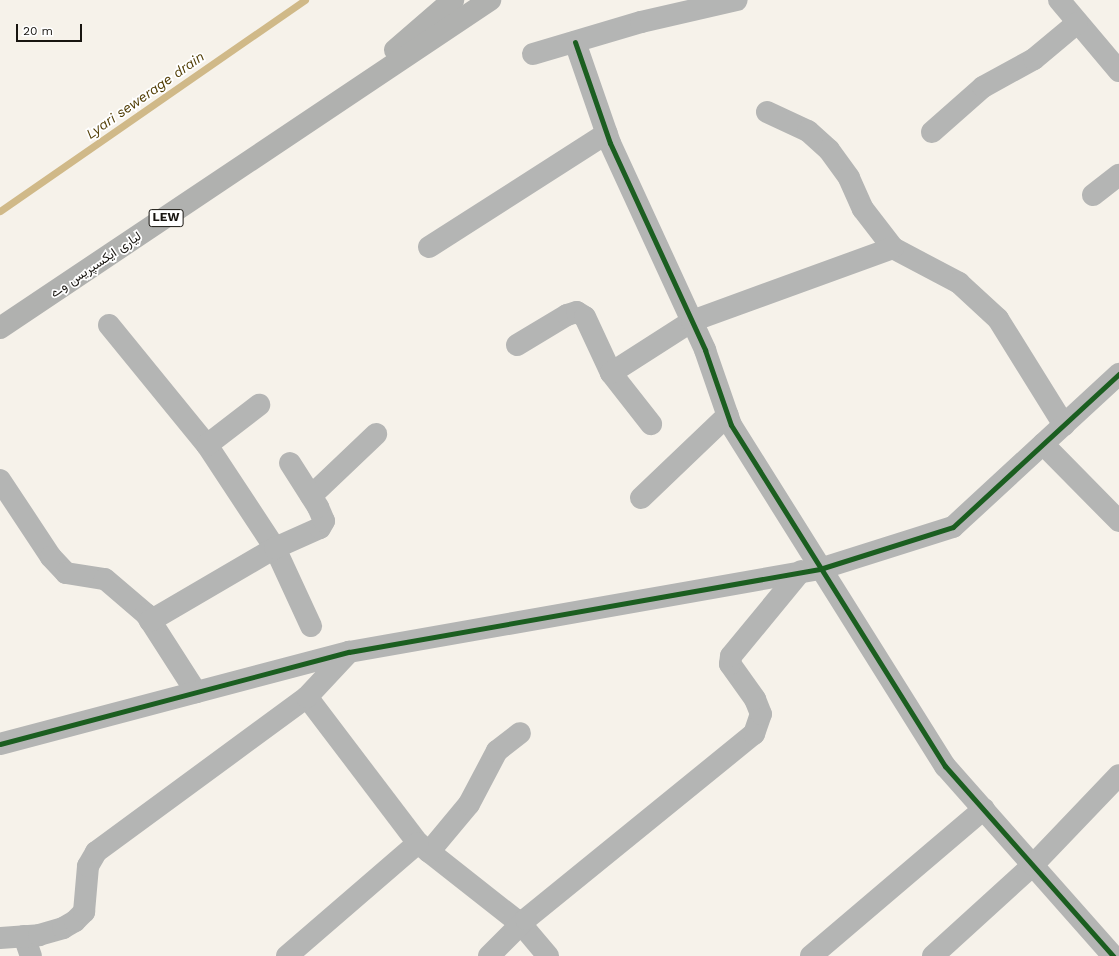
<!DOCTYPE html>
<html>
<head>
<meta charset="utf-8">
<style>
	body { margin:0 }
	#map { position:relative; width:1119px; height:956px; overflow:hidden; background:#f6f2ea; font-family:"Work Sans",Vazirmatn,sans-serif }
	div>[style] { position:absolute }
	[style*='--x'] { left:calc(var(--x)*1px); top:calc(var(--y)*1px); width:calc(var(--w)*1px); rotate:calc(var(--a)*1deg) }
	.stream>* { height:7px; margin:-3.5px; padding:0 3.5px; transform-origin:3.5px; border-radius:3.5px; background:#d0b988 }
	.minor>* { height:22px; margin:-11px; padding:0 11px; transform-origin:11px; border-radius:11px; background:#b4b5b4 }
	.highway>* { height:22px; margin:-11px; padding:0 11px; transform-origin:11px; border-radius:11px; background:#b0b1af }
	.cycleway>* { height:5px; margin:-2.5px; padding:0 2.5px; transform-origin:2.5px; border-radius:2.5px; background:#1b5e20 }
	span { translate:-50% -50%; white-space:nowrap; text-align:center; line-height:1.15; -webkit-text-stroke:3.5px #fff; paint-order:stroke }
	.shield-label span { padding:1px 3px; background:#fff; border:1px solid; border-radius:3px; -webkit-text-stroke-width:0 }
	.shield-label { font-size:12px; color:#181510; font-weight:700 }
	.street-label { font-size:13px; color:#181510 }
	.water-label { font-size:14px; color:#513d04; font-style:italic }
	.scale { position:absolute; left:16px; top:24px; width:66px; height:18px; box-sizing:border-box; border:2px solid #181510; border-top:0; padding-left:5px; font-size:12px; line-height:14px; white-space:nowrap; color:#181510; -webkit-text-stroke:3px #fff; paint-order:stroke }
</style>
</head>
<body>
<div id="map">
	<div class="stream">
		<div style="--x:0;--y:211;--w:371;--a:-34.7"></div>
	</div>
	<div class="minor">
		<div style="--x:1059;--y:0;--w:93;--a:49.8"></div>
		<div style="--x:575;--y:42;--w:107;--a:70.9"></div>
		<div style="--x:610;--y:143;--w:228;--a:65.3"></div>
		<div style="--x:705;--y:350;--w:79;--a:70.9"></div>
		<div style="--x:731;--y:425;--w:403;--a:57.9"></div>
		<div style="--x:945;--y:766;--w:254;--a:48.5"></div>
		<div style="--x:533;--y:54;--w:113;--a:-16.5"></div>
		<div style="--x:641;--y:22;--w:98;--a:-12.9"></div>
		<div style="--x:767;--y:112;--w:45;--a:24.9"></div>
		<div style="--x:808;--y:131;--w:28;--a:42"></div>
		<div style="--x:829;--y:150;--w:34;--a:54"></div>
		<div style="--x:849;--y:178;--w:34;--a:66"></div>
		<div style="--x:863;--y:209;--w:49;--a:52.4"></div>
		<div style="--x:893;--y:248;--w:75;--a:27.9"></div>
		<div style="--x:959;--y:283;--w:53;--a:42.7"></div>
		<div style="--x:998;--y:319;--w:125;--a:58.1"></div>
		<div style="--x:932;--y:132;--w:68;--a:-41.4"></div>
		<div style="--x:983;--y:87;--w:58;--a:-28.8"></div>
		<div style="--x:1034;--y:59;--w:56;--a:-39.9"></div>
		<div style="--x:1093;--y:195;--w:33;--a:-38"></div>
		<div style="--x:429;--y:247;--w:211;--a:-32.6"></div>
		<div style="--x:109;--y:325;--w:155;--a:50.8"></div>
		<div style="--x:207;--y:445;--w:123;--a:56.6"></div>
		<div style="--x:275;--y:548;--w:86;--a:65.2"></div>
		<div style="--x:517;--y:345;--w:58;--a:-31"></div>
		<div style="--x:567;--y:315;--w:10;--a:-17"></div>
		<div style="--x:577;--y:312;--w:9;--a:32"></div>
		<div style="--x:585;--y:317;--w:62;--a:65.1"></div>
		<div style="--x:611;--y:373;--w:65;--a:51.9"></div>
		<div style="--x:611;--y:373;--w:96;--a:-32.7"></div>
		<div style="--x:692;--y:321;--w:214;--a:-20"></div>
		<div style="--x:1043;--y:444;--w:108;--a:45.4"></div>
		<div style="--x:207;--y:445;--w:66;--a:-37.6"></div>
		<div style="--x:0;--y:480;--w:92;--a:56.5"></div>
		<div style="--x:51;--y:557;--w:22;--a:47"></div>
		<div style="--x:66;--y:573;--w:39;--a:9"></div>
		<div style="--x:105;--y:579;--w:54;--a:40.5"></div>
		<div style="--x:146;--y:614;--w:93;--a:57.3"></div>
		<div style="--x:311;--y:496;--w:90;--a:-43.6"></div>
		<div style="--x:641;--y:498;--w:120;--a:-43.7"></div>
		<div style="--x:150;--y:621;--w:145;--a:-30.3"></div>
		<div style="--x:275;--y:548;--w:49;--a:-24"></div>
		<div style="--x:320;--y:528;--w:8;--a:-60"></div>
		<div style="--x:324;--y:521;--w:15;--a:-113"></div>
		<div style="--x:318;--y:507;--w:52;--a:-122.5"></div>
		<div style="--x:307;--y:697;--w:183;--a:52.8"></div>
		<div style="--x:418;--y:843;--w:131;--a:38.2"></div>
		<div style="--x:521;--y:924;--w:42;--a:49.8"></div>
		<div style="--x:0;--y:744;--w:361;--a:-14.8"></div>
		<div style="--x:349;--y:652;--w:481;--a:-10"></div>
		<div style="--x:823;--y:568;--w:136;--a:-17.5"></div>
		<div style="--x:953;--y:527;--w:226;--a:-42.7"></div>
		<div style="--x:429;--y:852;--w:62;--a:-50.2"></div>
		<div style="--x:469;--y:804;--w:60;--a:-62.2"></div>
		<div style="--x:497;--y:751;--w:29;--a:-38"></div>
		<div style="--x:24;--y:936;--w:21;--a:71"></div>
		<div style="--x:0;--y:938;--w:39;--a:-4"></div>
		<div style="--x:39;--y:935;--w:25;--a:-16"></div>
		<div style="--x:63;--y:928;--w:14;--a:-30"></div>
		<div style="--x:75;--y:921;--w:13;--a:-45"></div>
		<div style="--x:84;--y:912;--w:46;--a:-85"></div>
		<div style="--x:88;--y:866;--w:16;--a:-60"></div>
		<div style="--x:96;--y:852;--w:262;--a:-36.3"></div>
		<div style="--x:307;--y:697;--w:62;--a:-47"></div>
		<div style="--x:287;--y:956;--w:173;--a:-40.8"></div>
		<div style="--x:489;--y:956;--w:52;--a:-45"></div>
		<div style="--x:526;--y:919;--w:294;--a:-39.1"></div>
		<div style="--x:754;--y:734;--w:21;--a:-71"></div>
		<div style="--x:761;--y:714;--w:16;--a:-112"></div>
		<div style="--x:755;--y:699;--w:43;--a:-125.5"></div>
		<div style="--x:730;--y:664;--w:8;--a:-83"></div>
		<div style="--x:731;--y:656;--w:110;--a:-50.5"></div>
		<div style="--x:811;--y:956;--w:227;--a:-40.4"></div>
		<div style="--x:933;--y:956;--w:135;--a:-42.3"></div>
		<div style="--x:1033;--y:865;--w:124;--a:-46.3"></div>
	</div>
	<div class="highway">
		<div style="--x:395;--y:50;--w:77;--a:-40.8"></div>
		<div style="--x:0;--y:328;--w:590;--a:-33.8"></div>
	</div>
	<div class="cycleway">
		<div style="--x:575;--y:42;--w:107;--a:70.9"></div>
		<div style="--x:610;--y:143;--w:228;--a:65.3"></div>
		<div style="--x:705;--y:350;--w:79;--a:70.9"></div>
		<div style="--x:731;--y:425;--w:403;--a:57.9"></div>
		<div style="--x:945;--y:766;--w:254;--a:48.5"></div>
		<div style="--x:0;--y:744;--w:361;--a:-14.8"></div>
		<div style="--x:349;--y:652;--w:481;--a:-10"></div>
		<div style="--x:823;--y:568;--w:136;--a:-17.5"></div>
		<div style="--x:953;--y:527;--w:226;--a:-42.7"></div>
	</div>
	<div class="shield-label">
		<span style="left:166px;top:218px">LEW</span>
	</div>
	<div class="street-label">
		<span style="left:96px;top:265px;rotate:-34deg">لیاری ایکسپریس وے</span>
	</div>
	<div class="water-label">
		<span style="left:145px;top:95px;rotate:-35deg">Lyari sewerage drain</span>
	</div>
	<div class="scale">20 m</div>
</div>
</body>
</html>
